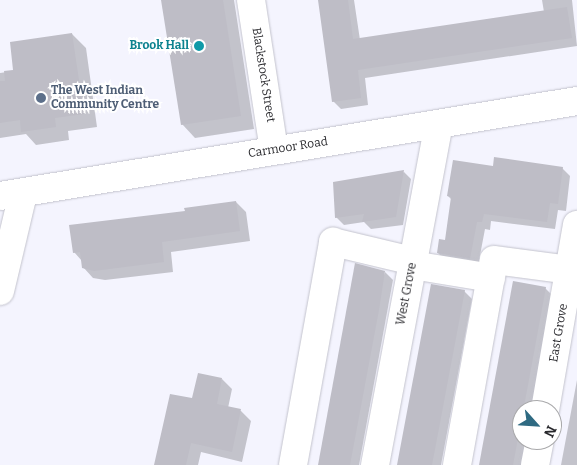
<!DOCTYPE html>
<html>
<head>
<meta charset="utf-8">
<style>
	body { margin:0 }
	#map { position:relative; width:577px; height:465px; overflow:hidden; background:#f4f4fe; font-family:Bitter,serif }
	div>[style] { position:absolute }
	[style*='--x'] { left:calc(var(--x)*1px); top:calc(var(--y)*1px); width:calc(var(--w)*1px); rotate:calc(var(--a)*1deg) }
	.shadow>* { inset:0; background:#0003 }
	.building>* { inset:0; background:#bebdc6 }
	.roads { filter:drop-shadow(0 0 1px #c3c3cd) drop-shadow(0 0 1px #c3c3cd) }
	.minor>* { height:28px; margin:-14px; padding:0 14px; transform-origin:14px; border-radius:14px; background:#fff }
	.dots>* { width:14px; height:14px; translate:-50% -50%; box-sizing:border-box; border:2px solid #fff; border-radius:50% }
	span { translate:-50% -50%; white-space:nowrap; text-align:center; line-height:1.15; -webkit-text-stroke:4px #fff; paint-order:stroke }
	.culture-label { font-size:12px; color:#0d838f; font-weight:700 }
	.right { translate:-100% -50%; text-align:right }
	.street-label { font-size:12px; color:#29292d }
	.service-label { font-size:12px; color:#4e5e75; font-weight:700 }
	.left { translate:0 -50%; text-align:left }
	.north { position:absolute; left:512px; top:400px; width:50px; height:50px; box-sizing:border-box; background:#fff; border:1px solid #a9a9ab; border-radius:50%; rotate:116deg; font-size:14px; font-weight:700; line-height:20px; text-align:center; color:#29292d }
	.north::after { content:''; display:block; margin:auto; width:18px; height:22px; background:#2f6a82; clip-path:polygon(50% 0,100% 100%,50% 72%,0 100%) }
</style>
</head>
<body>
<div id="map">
	<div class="shadow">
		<div style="clip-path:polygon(163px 0,234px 0,254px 129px,195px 138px,182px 124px)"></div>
		<div style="clip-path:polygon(319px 0,354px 0,360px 40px,544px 12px,542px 0,572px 0,577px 46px,365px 78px,368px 105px,341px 109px,333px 101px)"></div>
		<div style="clip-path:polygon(72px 34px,86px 48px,97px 127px,68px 131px,69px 140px,36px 145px,26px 134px,0 138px,0 73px,14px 71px)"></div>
		<div style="clip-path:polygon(494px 167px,562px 168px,570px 176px,566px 211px,558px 210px,555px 229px,491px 221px,490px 230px,485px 229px,478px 266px,446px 261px,438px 253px,446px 241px,452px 200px,448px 196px)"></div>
		<div style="clip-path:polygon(404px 172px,411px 179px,403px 225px,371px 229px,364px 222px,344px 225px,336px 217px)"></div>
		<div style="clip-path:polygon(236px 202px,246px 212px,250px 241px,171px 252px,173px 272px,105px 280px,93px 278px,83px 267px,82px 261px,74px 252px,186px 212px)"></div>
		<div style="clip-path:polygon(385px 272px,393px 280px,359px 465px,320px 465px)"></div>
		<div style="clip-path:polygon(545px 288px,553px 296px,532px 410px,522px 410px,522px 440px,526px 440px,522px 465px,480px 465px)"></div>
		<div style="clip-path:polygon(464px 291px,472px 299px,441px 465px,399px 465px)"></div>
		<div style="clip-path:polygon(222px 379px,232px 389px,228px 408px,241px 411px,251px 421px,242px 462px,201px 452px,198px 465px,155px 465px,193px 400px)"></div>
		<div style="clip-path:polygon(577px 380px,577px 465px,561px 465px)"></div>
	</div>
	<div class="building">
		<div style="clip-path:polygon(161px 0,223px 0,241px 116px,181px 125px)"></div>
		<div style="clip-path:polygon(318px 0,348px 0,353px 39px,567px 7px,572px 38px,358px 70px,361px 98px,332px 102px)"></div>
		<div style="clip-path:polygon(72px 33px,84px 114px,55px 118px,56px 127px,21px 132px,20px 120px,0 123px,0 81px,5px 81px,4px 71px,13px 70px,10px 42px)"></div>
		<div style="clip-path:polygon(494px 157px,563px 167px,558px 204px,550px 203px,547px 222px,484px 214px,482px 222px,477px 222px,470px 259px,437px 253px,439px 239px,445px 240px,451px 197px,447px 196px,453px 160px,493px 166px)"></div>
		<div style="clip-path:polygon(404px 170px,396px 217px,362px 222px,364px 214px,335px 218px,333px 182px)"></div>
		<div style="clip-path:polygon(236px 201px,240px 231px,162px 242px,164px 262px,94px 271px,82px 268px,80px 252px,73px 253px,69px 225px,185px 211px,184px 208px)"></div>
		<div style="clip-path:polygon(355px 263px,385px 271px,379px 310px,350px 465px,318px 465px)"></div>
		<div style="clip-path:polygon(513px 281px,546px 287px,528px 385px,513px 465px,479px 465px)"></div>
		<div style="clip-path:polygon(431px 284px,465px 290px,440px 423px,432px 465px,397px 465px)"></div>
		<div style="clip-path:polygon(198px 373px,222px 378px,217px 404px,241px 409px,232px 452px,191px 443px,186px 465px,154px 465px,170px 394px,192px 398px)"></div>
	</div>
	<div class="roads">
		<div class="minor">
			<div style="--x:251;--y:0;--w:152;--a:81.3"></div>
			<div style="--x:0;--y:196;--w:585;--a:-9.35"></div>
			<div style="--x:412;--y:265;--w:80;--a:9.3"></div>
			<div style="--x:0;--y:291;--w:100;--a:-76.7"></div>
			<div style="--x:545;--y:410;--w:188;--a:-80.2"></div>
			<div style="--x:293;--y:465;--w:227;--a:-79.8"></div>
			<div style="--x:333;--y:242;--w:82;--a:13.4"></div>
			<div style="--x:375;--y:465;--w:347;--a:-79.4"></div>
			<div style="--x:457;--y:465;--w:208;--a:-79.8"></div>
			<div style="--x:494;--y:260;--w:77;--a:7.5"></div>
			<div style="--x:535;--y:465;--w:25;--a:-79"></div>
		</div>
	</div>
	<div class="dots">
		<div style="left:199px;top:46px;background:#0f9aa8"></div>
		<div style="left:41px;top:98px;background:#5c6f8a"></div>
	</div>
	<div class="culture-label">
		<span class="right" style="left:189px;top:46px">Brook Hall</span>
	</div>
	<div class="street-label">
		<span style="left:263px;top:75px;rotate:81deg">Blackstock Street</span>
		<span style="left:288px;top:148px;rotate:-9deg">Carmoor Road</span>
		<span style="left:407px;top:294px;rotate:-79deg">West Grove</span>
		<span style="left:559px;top:333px;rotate:-80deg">East Grove</span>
	</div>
	<div class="service-label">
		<span class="left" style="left:51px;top:98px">The West Indian<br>Community Centre</span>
	</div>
	<div class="north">N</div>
</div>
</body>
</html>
